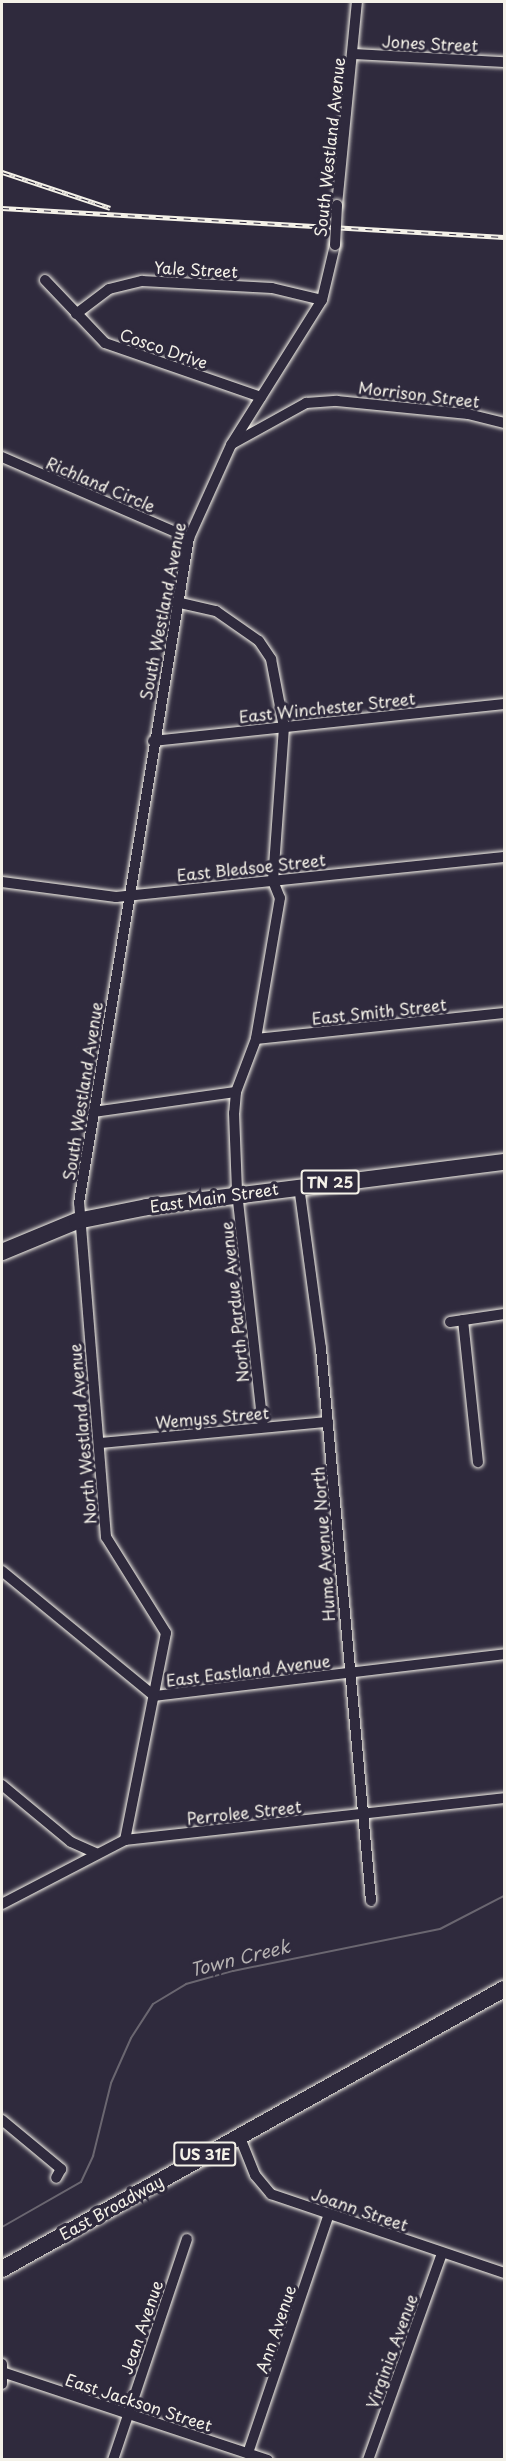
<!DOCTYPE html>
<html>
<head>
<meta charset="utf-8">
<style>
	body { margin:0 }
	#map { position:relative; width:506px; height:2461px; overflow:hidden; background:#2f2a3d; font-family:"Playpen Sans",sans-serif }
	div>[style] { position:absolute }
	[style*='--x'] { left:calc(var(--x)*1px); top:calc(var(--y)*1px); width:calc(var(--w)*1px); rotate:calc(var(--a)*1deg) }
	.stream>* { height:2px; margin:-1px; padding:0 1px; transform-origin:1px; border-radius:1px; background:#6a6670 }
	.roads { filter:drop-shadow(0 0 2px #f4f1e8) drop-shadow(0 0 2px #f4f1e8) }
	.street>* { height:10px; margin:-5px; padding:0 5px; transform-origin:5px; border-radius:5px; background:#2f2a3d }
	.primary>* { height:16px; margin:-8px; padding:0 8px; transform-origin:8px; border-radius:8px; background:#2f2a3d }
	.rail>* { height:4.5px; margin-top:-2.25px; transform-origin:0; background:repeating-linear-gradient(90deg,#2f2a3d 0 7px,#f4f1e8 0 14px); box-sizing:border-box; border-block:2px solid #f4f1e8 }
	.bridges { filter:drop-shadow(0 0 2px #f4f1e8) drop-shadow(0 0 2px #f4f1e8) }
	.street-bridge>* { height:10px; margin:-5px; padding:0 5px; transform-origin:5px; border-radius:5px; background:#2f2a3d }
	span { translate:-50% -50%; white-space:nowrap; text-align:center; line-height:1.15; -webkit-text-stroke:6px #2f2a3d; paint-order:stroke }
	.shield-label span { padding:2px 4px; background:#2f2a3d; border:2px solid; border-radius:4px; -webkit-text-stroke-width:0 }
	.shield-label { font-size:15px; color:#f4f1e8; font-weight:700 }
	.street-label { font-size:16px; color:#f4f1e8 }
	.water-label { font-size:18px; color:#b6b2b2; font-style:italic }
	.frame { position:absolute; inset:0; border:3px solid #f4f1e8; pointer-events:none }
</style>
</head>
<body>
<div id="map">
	<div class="stream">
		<div style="--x:2;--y:2227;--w:91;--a:-29.7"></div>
		<div style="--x:81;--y:2182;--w:29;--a:-65"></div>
		<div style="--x:93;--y:2156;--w:75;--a:-76.1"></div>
		<div style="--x:111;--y:2083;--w:49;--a:-66"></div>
		<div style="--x:131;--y:2038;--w:40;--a:-57.1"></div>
		<div style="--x:153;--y:2004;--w:39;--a:-31"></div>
		<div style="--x:186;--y:1984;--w:49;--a:-15.5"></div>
		<div style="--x:233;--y:1971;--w:211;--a:-11.5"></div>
		<div style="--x:440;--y:1929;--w:72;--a:-27.3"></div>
	</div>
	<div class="roads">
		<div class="street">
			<div style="--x:354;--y:54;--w:150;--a:3.1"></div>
			<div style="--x:337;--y:205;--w:204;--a:-84.4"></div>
			<div style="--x:45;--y:280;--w:87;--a:46.4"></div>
			<div style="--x:105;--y:343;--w:165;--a:19.1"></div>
			<div style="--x:76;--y:314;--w:41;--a:-37.1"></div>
			<div style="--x:109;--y:289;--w:34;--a:-14"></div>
			<div style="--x:142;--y:281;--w:130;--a:3.1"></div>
			<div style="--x:272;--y:288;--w:51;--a:13.5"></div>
			<div style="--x:232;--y:444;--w:85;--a:-29"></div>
			<div style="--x:306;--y:403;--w:31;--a:-4"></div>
			<div style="--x:337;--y:401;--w:132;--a:5.7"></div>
			<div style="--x:468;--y:414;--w:37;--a:14"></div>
			<div style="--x:2;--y:457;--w:204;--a:23.4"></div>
			<div style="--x:176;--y:602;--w:41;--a:12.7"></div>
			<div style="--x:216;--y:611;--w:52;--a:34.9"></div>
			<div style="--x:259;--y:641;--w:22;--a:56"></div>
			<div style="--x:271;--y:659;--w:69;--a:79.2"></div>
			<div style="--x:284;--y:727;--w:154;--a:94.1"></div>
			<div style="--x:273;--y:881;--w:18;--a:68"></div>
			<div style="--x:280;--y:898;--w:143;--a:99.7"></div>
			<div style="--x:256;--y:1039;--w:57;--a:110.7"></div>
			<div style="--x:236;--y:1092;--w:21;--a:95"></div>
			<div style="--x:234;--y:1113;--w:79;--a:87.8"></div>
			<div style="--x:237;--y:1192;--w:236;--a:83.7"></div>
			<div style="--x:153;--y:741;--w:353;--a:-6"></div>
			<div style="--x:2;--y:882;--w:115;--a:7.5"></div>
			<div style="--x:116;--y:897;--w:390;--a:-5.9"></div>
			<div style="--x:256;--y:1039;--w:249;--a:-6"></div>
			<div style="--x:93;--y:1112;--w:144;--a:-8"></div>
			<div style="--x:299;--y:1186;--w:163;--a:82.3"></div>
			<div style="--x:321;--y:1348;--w:555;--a:84.83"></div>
			<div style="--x:463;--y:1320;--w:143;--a:84"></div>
			<div style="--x:450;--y:1322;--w:55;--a:-8.4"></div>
			<div style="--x:100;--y:1443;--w:229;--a:-5.3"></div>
			<div style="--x:2;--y:1571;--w:197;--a:39.4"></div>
			<div style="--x:154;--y:1696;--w:353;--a:-6.8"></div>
			<div style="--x:2;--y:1785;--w:89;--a:39.6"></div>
			<div style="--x:71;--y:1842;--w:27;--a:24"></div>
			<div style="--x:125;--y:1840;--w:211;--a:-78.8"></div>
			<div style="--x:166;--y:1633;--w:113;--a:-122"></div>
			<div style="--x:106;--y:1537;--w:335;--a:-94.6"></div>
			<div style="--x:79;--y:1203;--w:674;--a:-80.61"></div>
			<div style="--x:189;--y:538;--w:102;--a:-65.7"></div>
			<div style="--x:231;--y:445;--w:171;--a:-57.9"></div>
			<div style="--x:322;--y:300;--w:57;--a:-76.7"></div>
			<div style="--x:2;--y:1904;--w:139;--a:-27.5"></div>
			<div style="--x:125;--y:1840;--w:381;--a:-6.3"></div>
			<div style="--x:2;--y:2120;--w:77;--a:39.7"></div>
			<div style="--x:61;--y:2169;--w:10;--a:119"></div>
			<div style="--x:239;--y:2135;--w:43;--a:68.2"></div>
			<div style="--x:255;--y:2175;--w:25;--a:50"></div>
			<div style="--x:271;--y:2194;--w:246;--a:18.7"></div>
			<div style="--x:2;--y:2364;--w:20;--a:90"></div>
			<div style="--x:2;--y:2372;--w:280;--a:18.3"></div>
			<div style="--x:248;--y:2453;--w:252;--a:-71.3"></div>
			<div style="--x:113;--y:2460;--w:233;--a:-71.5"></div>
			<div style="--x:368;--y:2460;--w:220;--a:-70.3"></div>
		</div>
		<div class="primary">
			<div style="--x:2;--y:1252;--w:81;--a:-22.5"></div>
			<div style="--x:77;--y:1221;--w:71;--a:-11.3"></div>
			<div style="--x:147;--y:1207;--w:360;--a:-7.2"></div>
			<div style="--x:2;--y:2269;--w:575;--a:-29.15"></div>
		</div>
	</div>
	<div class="rail">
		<div style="--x:2;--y:172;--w:114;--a:18.4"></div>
		<div style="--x:2;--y:208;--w:503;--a:3.31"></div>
	</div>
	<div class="bridges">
		<div class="street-bridge">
			<div style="--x:335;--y:245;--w:40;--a:-87.1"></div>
		</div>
	</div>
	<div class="shield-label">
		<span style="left:330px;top:1182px">TN 25</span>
		<span style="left:205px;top:2154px">US 31E</span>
	</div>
	<div class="street-label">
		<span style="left:430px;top:43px;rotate:3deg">Jones Street</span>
		<span style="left:329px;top:147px;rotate:-84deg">South Westland Avenue</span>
		<span style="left:196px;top:269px;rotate:3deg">Yale Street</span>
		<span style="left:164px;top:348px;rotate:19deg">Cosco Drive</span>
		<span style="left:419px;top:394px;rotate:7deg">Morrison Street</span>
		<span style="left:101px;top:484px;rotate:23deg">Richland Circle</span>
		<span style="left:162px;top:611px;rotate:-79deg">South Westland Avenue</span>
		<span style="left:327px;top:707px;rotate:-6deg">East Winchester Street</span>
		<span style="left:251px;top:867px;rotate:-6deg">East Bledsoe Street</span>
		<span style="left:379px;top:1011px;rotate:-6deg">East Smith Street</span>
		<span style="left:82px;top:1091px;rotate:-81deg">South Westland Avenue</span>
		<span style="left:214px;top:1197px;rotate:-8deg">East Main Street</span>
		<span style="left:234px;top:1302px;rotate:-96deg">North Pardue Avenue</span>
		<span style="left:212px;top:1417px;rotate:-5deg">Wemyss Street</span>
		<span style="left:82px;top:1434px;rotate:-95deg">North Westland Avenue</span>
		<span style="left:323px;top:1544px;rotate:-94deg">Hume Avenue North</span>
		<span style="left:248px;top:1670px;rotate:-7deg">East Eastland Avenue</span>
		<span style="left:244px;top:1812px;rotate:-6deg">Perrolee Street</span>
		<span style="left:111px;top:2207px;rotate:-29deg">East Broadway</span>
		<span style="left:360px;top:2209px;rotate:19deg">Joann Street</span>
		<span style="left:141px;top:2327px;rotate:-71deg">Jean Avenue</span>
		<span style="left:275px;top:2329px;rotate:-71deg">Ann Avenue</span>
		<span style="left:391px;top:2351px;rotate:-70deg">Virginia Avenue</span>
		<span style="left:139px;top:2402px;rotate:18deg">East Jackson Street</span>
	</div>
	<div class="water-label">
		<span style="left:240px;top:1958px;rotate:-14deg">Town Creek</span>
	</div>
	<div class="frame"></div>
</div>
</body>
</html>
